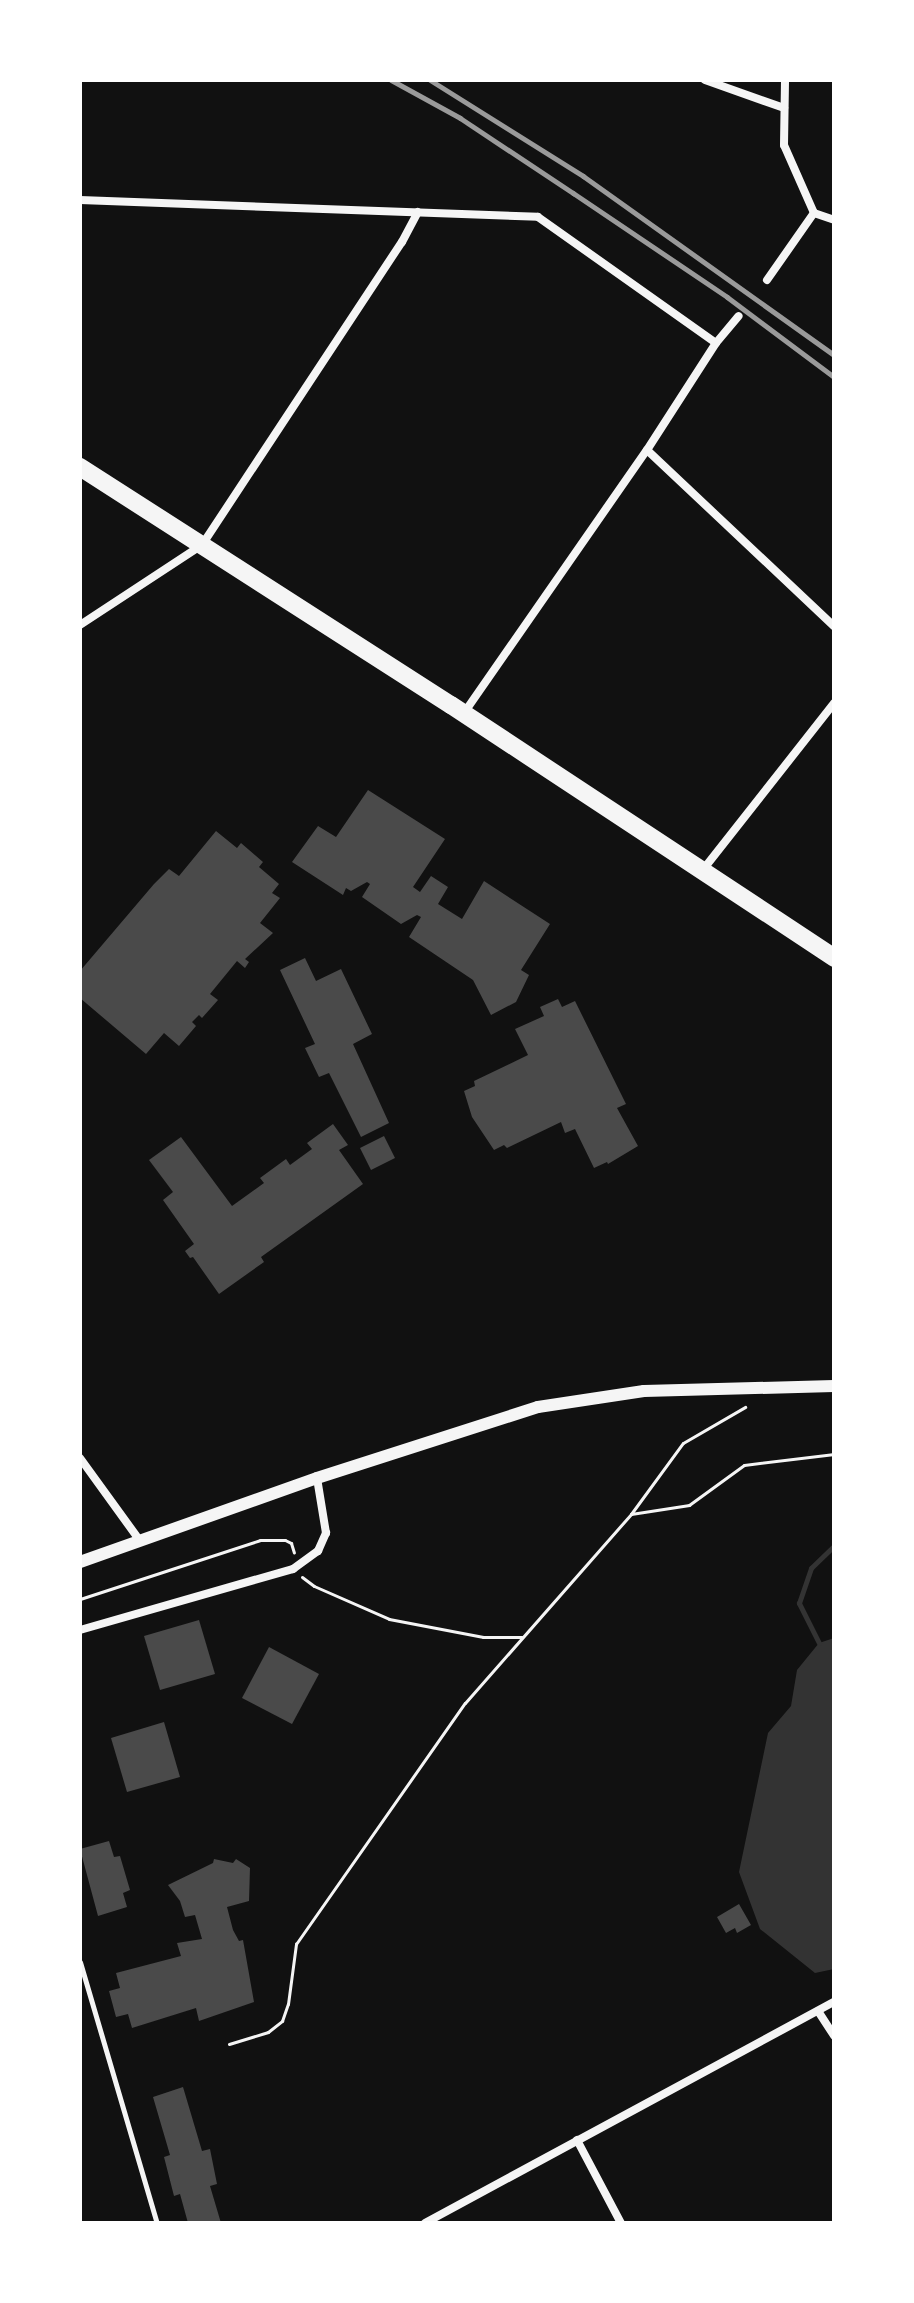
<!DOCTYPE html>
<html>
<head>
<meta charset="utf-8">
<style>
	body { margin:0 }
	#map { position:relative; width:914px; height:2303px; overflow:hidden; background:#111; font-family:"PT Serif",serif }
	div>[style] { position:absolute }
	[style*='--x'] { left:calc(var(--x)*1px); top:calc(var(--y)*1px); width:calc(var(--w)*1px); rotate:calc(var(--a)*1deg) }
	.water>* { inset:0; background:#333 }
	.stream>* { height:5px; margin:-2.5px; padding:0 2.5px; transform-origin:2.5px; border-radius:2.5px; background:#333 }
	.building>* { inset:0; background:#4a4a4a }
	.path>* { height:3px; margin:-1.5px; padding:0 1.5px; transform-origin:1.5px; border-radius:1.5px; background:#f5f5f5 }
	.service>* { height:5px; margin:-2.5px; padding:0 2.5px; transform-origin:2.5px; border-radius:2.5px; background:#f5f5f5 }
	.minor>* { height:8px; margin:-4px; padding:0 4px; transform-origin:4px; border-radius:4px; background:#f5f5f5 }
	.tertiary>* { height:12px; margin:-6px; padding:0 6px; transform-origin:6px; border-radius:6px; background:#f5f5f5 }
	.trunk>* { height:18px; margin:-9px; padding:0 9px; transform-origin:9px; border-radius:9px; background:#f5f5f5 }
	.rail>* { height:5px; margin:-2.5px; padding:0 2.5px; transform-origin:2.5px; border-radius:2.5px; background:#9a9a9a }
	span { translate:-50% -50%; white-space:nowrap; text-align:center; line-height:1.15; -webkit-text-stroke:6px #fff; paint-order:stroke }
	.frame { position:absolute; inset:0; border:82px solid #fff; pointer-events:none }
</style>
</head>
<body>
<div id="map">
	<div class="water">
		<div style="clip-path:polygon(834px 1638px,834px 1969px,815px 1973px,760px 1929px,739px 1872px,768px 1733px,791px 1706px,797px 1670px,819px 1643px)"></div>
	</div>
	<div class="stream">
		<div style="--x:819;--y:1643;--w:45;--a:-116.6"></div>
		<div style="--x:799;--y:1603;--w:37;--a:-71"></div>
		<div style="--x:811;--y:1568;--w:32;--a:-44"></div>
	</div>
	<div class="building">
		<div style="clip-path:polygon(368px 790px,445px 839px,413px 887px,420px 892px,431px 876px,448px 887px,438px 904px,462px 919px,484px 881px,550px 924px,521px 970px,529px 975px,516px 1002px,491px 1015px,473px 980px,409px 937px,421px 917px,417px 915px,401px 924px,362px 897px,370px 884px,367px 882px,351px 891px,346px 888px,343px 895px,292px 862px,318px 826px,336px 837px)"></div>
		<div style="clip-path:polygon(216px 831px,237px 848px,241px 843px,263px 862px,259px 867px,279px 884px,272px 893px,280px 898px,260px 923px,273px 933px,245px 959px,249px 962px,245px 968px,237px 961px,210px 994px,218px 1000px,202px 1018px,199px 1015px,192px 1022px,196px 1026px,179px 1046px,164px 1033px,146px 1054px,80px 998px,80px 971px,154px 884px,169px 869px,179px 876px)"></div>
		<div style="clip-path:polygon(305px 958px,316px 981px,341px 969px,372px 1034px,353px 1044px,389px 1123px,361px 1137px,329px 1073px,319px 1077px,305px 1048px,315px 1044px,280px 970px)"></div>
		<div style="clip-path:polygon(558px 999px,562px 1007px,575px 1001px,626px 1104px,617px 1108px,638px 1146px,608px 1164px,607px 1162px,594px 1168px,575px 1129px,565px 1133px,561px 1122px,507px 1148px,504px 1145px,494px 1150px,472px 1117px,464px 1091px,475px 1086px,474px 1081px,528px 1055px,515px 1029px,544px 1016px,540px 1007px)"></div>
		<div style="clip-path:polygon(333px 1124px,348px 1145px,339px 1150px,363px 1184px,261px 1257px,264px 1262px,219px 1294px,193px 1257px,190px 1258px,185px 1251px,194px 1244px,163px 1200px,173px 1192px,149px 1160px,181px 1137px,232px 1206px,264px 1183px,260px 1178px,286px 1159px,290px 1165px,312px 1149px,307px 1143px)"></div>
		<div style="clip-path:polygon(384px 1136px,395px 1158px,371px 1170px,360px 1148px)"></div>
		<div style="clip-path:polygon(199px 1620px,215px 1674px,160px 1690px,144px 1636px)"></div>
		<div style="clip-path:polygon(269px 1647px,319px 1674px,292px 1724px,242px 1698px)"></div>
		<div style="clip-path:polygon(164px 1722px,180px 1777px,127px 1792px,111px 1738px)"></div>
		<div style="clip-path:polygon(109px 1841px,114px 1857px,120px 1856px,130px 1890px,123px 1893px,127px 1907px,98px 1916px,80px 1849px)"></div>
		<div style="clip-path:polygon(214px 1859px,233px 1863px,236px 1859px,250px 1868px,249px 1901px,227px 1907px,233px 1930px,239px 1941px,243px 1940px,254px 2002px,199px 2021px,196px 2008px,132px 2028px,128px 2014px,116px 2017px,109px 1991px,120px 1988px,116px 1973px,181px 1956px,177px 1943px,202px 1939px,195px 1915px,185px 1917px,180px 1901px,168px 1885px,213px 1863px)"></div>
		<div style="clip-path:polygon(739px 1904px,751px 1925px,737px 1933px,735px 1928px,726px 1933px,717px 1917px)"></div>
		<div style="clip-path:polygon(183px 2087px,202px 2151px,210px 2149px,217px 2184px,210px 2186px,221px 2223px,188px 2223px,180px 2194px,174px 2196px,164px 2157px,170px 2155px,153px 2097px)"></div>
	</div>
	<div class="path">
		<div style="--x:631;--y:1514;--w:59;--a:-8.8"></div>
		<div style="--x:689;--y:1505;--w:68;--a:-36"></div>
		<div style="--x:744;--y:1465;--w:91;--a:-7"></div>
		<div style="--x:302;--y:1577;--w:15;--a:37"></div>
		<div style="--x:314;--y:1586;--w:82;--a:23.7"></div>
		<div style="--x:389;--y:1619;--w:96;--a:10.8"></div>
		<div style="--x:483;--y:1637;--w:39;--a:0"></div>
		<div style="--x:80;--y:1599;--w:189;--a:-18.1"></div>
		<div style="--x:260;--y:1540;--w:25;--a:0"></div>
		<div style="--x:285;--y:1540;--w:7;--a:27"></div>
		<div style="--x:291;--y:1543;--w:10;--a:73"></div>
		<div style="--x:229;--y:2044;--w:41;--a:-17.1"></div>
		<div style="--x:268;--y:2032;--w:18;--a:-38"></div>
		<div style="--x:282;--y:2021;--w:18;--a:-71"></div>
		<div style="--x:288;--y:2004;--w:61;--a:-82.4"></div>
		<div style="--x:296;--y:1944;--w:294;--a:-55"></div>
		<div style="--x:465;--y:1703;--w:252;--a:-48.7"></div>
		<div style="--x:631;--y:1514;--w:88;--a:-53.8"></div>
		<div style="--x:683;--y:1443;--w:72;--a:-30.1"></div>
	</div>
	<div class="service">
		<div style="--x:80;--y:1962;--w:272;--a:73.6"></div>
	</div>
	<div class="minor">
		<div style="--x:705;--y:80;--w:84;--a:19.5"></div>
		<div style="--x:80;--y:200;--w:458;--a:2.1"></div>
		<div style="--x:538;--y:217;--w:218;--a:35.3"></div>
		<div style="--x:814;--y:213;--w:21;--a:19"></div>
		<div style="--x:767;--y:280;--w:82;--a:-55"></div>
		<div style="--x:814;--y:213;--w:74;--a:-113.8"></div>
		<div style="--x:784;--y:145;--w:65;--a:-89.1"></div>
		<div style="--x:647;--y:450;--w:257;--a:43.3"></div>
		<div style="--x:80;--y:625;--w:146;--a:-33.3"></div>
		<div style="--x:202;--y:545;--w:363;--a:-56.6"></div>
		<div style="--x:402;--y:242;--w:34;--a:-62"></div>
		<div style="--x:464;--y:713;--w:320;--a:-55.2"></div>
		<div style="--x:647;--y:450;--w:127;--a:-57.2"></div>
		<div style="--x:716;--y:343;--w:35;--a:-50"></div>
		<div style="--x:702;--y:871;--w:214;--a:-51.8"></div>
		<div style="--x:80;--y:1458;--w:102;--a:54.1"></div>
		<div style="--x:80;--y:1630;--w:222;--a:-16"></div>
		<div style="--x:293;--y:1569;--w:31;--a:-36"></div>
		<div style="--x:318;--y:1551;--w:20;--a:-66"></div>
		<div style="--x:326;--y:1533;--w:56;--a:-99.3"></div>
		<div style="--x:818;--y:2011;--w:30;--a:57"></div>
		<div style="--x:577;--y:2140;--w:94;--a:62.1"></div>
		<div style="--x:425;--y:2223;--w:465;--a:-28.4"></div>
	</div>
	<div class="tertiary">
		<div style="--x:80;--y:1562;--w:251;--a:-19.5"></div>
		<div style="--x:317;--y:1478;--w:232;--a:-17.8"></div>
		<div style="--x:538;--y:1407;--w:107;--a:-8.6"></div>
		<div style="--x:644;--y:1391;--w:190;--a:-1.5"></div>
	</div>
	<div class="trunk">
		<div style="--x:80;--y:467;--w:441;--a:32.7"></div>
		<div style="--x:451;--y:705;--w:459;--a:33.4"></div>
	</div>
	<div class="rail">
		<div style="--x:391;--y:80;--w:79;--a:28.8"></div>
		<div style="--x:460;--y:118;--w:136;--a:33.6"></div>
		<div style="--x:573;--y:193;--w:186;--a:34"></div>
		<div style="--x:727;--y:297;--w:134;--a:36.8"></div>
		<div style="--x:430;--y:80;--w:181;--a:32.1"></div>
		<div style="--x:583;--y:176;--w:308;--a:35.5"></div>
	</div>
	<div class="frame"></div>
</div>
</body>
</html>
